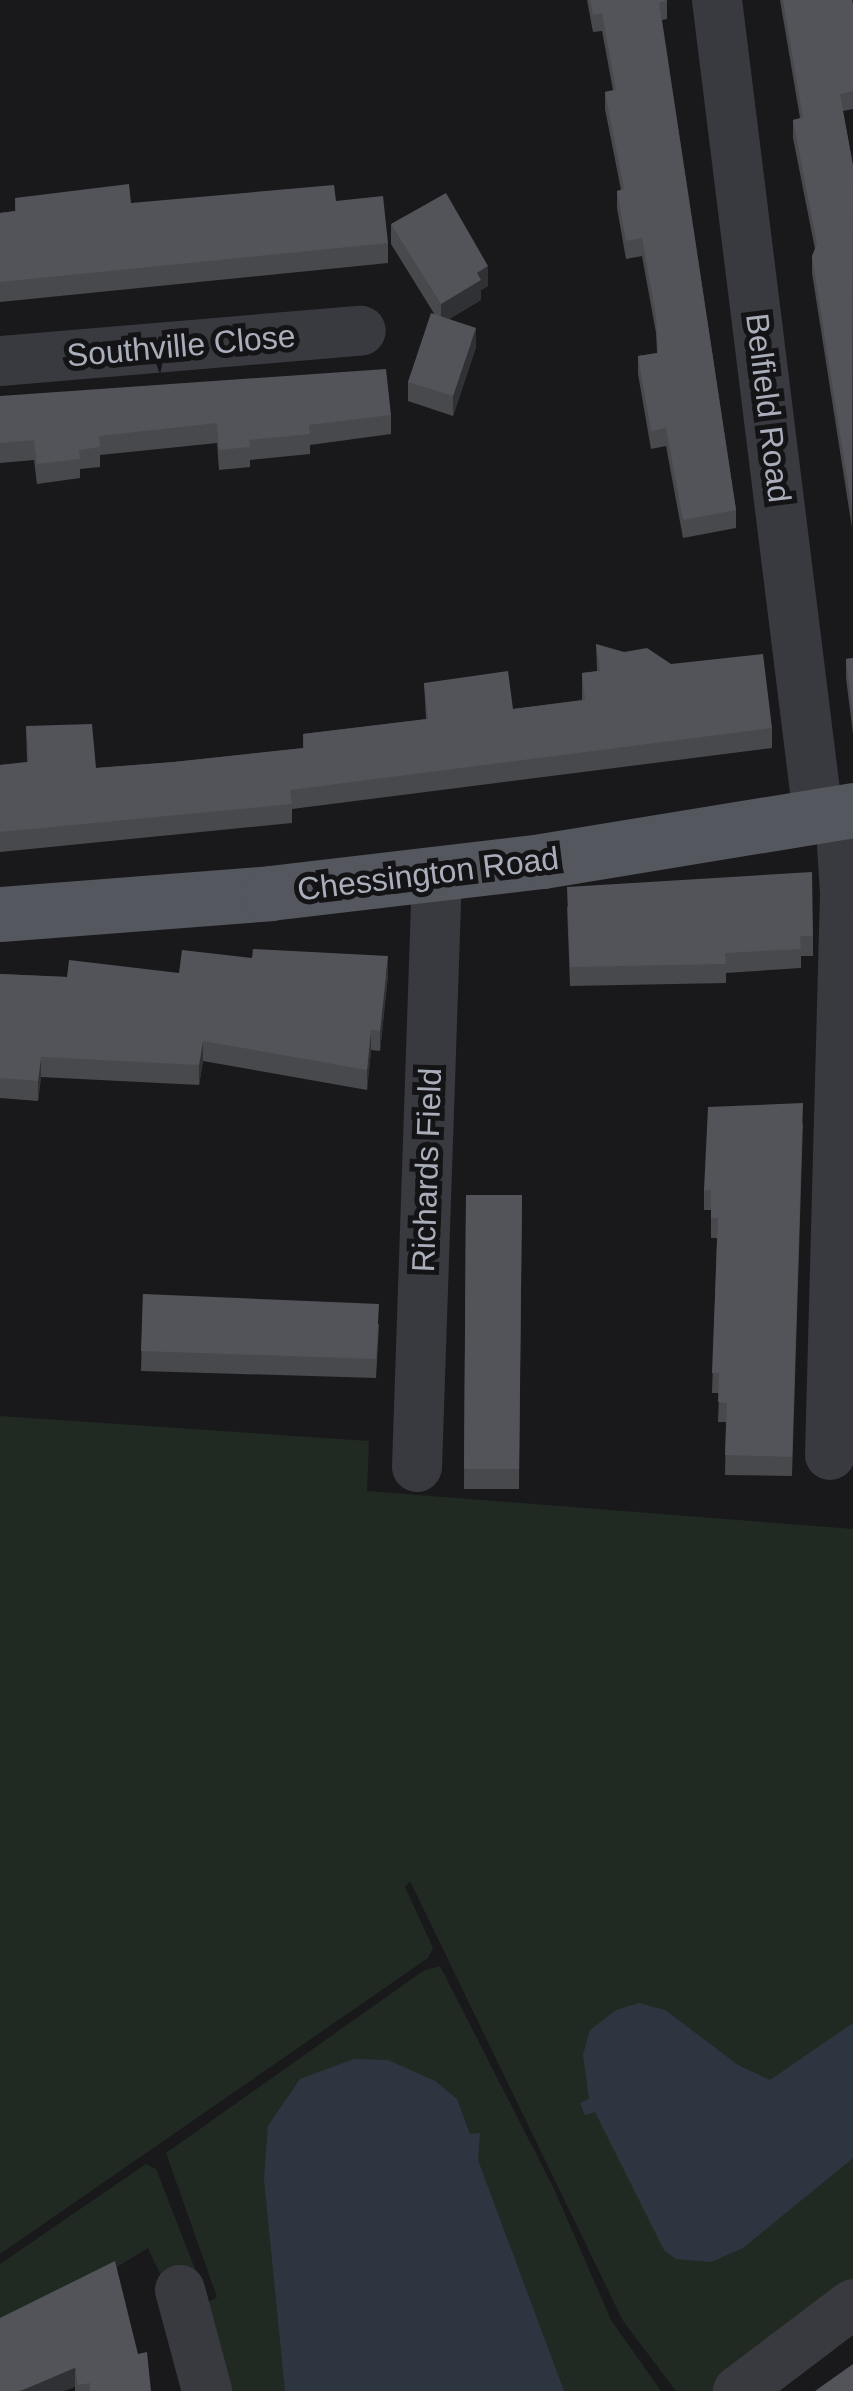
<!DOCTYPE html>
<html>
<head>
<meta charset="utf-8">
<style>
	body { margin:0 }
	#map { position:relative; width:853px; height:2391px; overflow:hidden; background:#19191b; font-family:Helvetica,sans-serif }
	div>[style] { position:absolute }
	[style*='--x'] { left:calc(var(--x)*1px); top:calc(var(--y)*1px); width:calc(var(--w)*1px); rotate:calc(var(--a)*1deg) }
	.green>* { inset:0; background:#202a22 }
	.water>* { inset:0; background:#2d3640 }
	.minor>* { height:50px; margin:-25px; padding:0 25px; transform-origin:25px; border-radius:25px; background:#393a40 }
	.major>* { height:55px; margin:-27.5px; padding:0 27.5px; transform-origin:27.5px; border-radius:27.5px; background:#55575f }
	.wall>* { inset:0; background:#47494d }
	.shaded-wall>* { inset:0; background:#303134 }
	.building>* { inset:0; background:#525459 }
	span { translate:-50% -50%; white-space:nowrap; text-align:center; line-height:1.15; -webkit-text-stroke:10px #141416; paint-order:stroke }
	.street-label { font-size:32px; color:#aaaebb }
</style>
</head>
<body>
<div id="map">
	<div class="green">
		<div style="clip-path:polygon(0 1416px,369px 1441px,367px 1491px,853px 1529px,853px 2293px,714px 2391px,676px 2391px,623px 2321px,410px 1881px,405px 1887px,433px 1948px,428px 1958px,0 2254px)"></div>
		<div style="clip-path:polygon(440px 1966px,554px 2189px,611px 2320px,661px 2391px,223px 2391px,201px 2306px,217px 2297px,166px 2153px,423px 1971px)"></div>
		<div style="clip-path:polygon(146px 2164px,156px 2169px,204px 2292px,169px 2293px,148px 2248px,0 2338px,0 2264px)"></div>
	</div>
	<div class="water">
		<div style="clip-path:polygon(639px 2003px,665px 2010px,738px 2065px,770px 2080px,853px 2023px,853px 2158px,743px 2248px,711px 2262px,676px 2259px,664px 2250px,595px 2112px,585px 2115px,580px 2103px,589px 2099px,583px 2055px,590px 2030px,616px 2010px)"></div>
		<div style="clip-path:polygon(354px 2059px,388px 2060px,435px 2081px,457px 2099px,470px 2134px,480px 2133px,478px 2160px,564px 2391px,285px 2391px,264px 2179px,268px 2126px,300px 2079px)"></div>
	</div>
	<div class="minor">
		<div style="--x:717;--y:0;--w:822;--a:82.94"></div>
		<div style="--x:0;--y:361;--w:362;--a:-4.8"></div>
		<div style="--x:830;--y:1455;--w:562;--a:-88.47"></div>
		<div style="--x:845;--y:893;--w:80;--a:-93.6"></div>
		<div style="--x:417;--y:1467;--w:594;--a:-88.07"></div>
		<div style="--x:180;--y:2290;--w:105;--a:75"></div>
		<div style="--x:738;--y:2391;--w:144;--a:-37.1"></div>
	</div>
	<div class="major">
		<div style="--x:0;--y:914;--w:271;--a:-4.4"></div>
		<div style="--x:270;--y:893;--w:274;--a:-6.7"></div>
		<div style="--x:542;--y:861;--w:315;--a:-9.3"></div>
	</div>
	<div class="wall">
		<div style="clip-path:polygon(587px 0,667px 0,667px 19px,662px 20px,736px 510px,736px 528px,683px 538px,666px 446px,651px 449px,638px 374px,638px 356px,657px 353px,656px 333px,642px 256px,626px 259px,617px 208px,617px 191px,621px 190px,605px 109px,605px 92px,613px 90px,602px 31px,593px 32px)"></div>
		<div style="clip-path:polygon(780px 0,852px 0,853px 4px,853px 109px,843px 111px,853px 166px,852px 528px,812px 273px,812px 256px,815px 249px,793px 138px,793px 120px,800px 118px)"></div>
		<div style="clip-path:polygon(15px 198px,131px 203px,336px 201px,388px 243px,388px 263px,0 302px,0 213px,15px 211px)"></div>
		<div style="clip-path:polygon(391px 224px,488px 286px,481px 290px,481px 300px,449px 319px,476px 347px,453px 416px,408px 401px,408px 382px,435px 315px,391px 244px)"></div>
		<div style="clip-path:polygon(0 396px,391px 415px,391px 434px,310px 445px,310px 454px,250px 460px,250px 467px,219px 470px,217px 443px,100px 455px,100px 467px,80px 469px,80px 478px,37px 484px,34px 460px,0 463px)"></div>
		<div style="clip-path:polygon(596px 644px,772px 728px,772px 748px,292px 809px,292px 823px,0 852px,0 765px,27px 762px,26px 726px,96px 768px,174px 762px,303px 748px,303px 734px,426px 719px,424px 683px,513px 709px,582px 700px,582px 673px,597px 671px)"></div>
		<div style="clip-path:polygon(853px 658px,853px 734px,846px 678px,846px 659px)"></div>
		<div style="clip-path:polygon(567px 907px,813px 936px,813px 956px,801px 956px,801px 968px,726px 973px,726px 983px,570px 986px)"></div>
		<div style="clip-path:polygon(179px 973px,388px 975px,380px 1051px,371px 1050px,367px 1090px,203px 1061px,199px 1085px,41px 1077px,38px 1101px,0 1098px,0 974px,67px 977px)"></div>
		<div style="clip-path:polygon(803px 1123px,792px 1476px,725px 1475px,726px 1422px,718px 1422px,719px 1393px,712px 1393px,717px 1238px,711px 1238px,711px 1210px,704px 1210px,704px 1190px)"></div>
		<div style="clip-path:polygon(466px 1195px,522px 1195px,519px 1489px,464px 1489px)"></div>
		<div style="clip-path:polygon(143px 1294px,379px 1324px,376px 1378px,141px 1371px)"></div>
		<div style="clip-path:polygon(138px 2354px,151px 2391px,75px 2391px,75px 2387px,0 2391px)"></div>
	</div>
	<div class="shaded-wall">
		<div style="clip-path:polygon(488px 266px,488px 286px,481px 290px,481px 300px,441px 324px,441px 304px,477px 273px)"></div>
		<div style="clip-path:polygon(476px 328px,476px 347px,453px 416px,453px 396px)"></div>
		<div style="clip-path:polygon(388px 956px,388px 975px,380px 1051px,380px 1031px)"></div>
		<div style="clip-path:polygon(371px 1030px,371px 1050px,367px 1090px,367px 1070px)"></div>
		<div style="clip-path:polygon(203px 1041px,203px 1061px,199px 1085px,199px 1065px)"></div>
		<div style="clip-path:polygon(41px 1057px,41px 1077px,38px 1101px,38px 1081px)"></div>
		<div style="clip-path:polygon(75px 2368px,75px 2387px,64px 2391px,20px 2391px)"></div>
	</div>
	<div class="building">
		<div style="clip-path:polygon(590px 0,667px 0,659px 3px,736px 510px,683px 520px,666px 428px,651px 431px,638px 356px,658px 353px,656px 316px,642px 238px,626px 241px,617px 191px,624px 189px,605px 92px,616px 90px,602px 13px,593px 15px)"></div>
		<div style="clip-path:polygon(783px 0,852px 0,853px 4px,853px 91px,840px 94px,853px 166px,852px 510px,812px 256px,817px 244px,793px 120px,803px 118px)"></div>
		<div style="clip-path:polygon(129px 184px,131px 203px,334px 185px,336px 201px,383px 196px,388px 243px,0 282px,0 213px,16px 211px,15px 198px)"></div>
		<div style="clip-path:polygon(446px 193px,488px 266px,477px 273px,481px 280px,441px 304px,391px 224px)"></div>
		<div style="clip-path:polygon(431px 313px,476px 328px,453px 396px,408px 382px)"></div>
		<div style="clip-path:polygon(386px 369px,391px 415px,309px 425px,310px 434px,249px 440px,250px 447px,219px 450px,217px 423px,99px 436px,100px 447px,79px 450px,80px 459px,37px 464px,34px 440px,0 443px,0 396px)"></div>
		<div style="clip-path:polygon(596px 644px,624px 652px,647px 648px,671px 664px,763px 654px,772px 728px,290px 790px,292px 804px,0 832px,0 765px,29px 762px,26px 726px,92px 724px,96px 768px,174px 762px,304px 748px,303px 734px,428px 719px,424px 683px,508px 671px,513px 709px,585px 700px,582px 673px,600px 671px)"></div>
		<div style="clip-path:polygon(853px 658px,853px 714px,846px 659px)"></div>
		<div style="clip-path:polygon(812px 872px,813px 936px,800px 936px,801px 949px,725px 953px,726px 964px,570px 967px,567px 887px)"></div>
		<div style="clip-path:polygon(253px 949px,388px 956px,380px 1031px,371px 1030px,367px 1070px,203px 1041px,199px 1065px,41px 1057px,38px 1081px,0 1078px,0 974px,67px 977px,69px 960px,179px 973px,182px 950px,252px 958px)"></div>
		<div style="clip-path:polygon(803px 1103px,792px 1457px,725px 1455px,727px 1403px,718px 1402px,719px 1373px,712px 1373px,718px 1218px,711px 1218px,711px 1190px,704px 1190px,708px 1107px)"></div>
		<div style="clip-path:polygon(466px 1195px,522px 1195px,519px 1469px,464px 1469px)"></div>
		<div style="clip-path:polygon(143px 1294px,379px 1304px,376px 1359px,141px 1351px)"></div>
		<div style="clip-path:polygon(115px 2261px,138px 2354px,147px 2352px,151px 2391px,90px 2391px,90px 2383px,78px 2385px,75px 2368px,20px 2391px,0 2391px,0 2318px)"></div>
		<div style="clip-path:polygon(853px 2364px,853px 2391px,815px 2391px)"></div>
	</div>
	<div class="street-label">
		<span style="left:181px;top:346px;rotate:-5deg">Southville Close</span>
		<span style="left:768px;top:408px;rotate:83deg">Belfield Road</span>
		<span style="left:428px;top:874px;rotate:-7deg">Chessington Road</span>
		<span style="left:427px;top:1170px;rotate:-88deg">Richards Field</span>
	</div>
</div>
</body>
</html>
